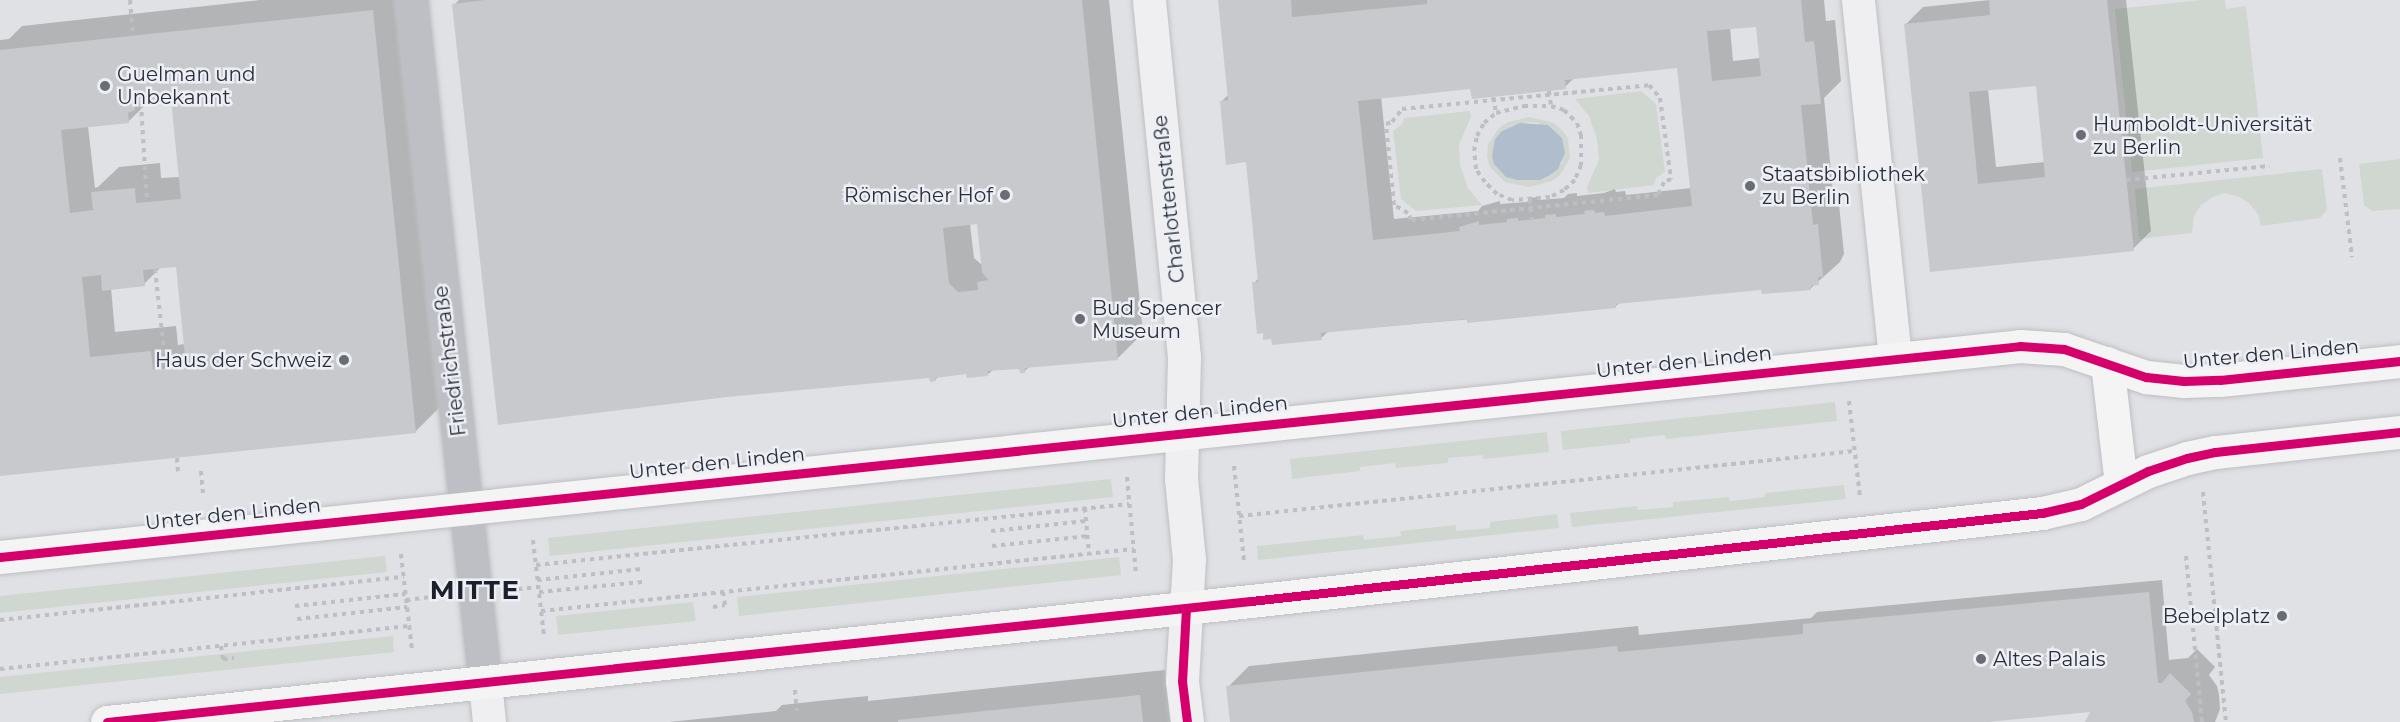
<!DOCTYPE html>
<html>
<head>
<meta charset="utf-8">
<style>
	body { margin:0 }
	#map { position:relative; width:2400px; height:722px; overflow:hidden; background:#e0e1e4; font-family:Montserrat,sans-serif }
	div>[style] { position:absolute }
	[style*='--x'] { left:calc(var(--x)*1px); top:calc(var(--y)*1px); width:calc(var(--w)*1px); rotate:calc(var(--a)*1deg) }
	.green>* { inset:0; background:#d0d7d0 }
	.water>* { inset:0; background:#b0bdcd }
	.shadow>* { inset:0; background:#0003 }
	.building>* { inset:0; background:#c8c9cc }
	.path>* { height:4px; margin-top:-2px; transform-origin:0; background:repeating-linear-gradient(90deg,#bebfc4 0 4.5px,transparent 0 9px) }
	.roads { filter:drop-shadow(0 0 2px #bebfc2) drop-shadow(0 0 2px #bebfc2) }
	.minor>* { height:33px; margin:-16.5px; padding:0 16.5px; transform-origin:16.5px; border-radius:16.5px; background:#efeff1 }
	.tertiary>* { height:33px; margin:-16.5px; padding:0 16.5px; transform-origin:16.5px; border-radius:16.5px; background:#efeff1 }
	.secondary>* { height:33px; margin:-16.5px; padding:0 16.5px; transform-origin:16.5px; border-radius:16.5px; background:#bebfc4 }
	.primary>* { height:33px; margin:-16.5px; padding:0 16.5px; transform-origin:16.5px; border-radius:16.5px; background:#f4f4f5 }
	.cycleway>* { height:9px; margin:-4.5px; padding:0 4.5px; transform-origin:4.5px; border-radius:4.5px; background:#d6006c }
	.dots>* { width:16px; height:16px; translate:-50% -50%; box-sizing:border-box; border:3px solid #edeff4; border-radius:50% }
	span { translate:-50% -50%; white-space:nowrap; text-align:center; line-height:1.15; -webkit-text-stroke:5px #edeff4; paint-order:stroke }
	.poi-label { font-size:20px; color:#282e3b }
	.left { translate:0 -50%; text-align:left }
	.right { translate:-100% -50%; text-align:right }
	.street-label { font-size:20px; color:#282e3b }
	.district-label { font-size:26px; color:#1b202c; font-weight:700; letter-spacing:1.5px }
</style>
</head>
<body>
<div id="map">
	<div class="green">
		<div style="clip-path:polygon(2201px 0,2225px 0,2226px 9px,2246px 6px,2263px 158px,2132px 172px,2115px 9px)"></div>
		<div style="clip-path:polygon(1641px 91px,1656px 104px,1665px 172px,1656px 178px,1654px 185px,1588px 193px,1587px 187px,1599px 160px,1597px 139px,1589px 116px,1575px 99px)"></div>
		<div style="clip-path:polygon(1470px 111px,1471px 117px,1459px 144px,1460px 165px,1468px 188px,1482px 205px,1416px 211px,1401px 199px,1393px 131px,1402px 124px,1404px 118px)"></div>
		<div style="clip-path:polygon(evenodd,1530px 117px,1554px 123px,1563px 131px,1568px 139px,1570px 158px,1560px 175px,1552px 181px,1529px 187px,1505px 182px,1490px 167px,1487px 156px,1488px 144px,1499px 128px,1508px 122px,1530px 117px,1529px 122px,1539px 123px,1563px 162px,1550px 175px,1495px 139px,1511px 126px,1529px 122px)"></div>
		<div style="clip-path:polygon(2400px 159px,2400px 209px,2372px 211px,2364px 205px,2359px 164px)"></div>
		<div style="clip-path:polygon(2322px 169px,2327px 210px,2320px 218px,2261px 226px,2258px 214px,2249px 203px,2239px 197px,2225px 193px,2213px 197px,2201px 205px,2194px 216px,2192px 233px,2139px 239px,2135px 189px)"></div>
		<div style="clip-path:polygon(1835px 402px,1837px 421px,1666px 439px,1665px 435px,1630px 439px,1630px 443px,1563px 450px,1561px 431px)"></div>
		<div style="clip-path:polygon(1547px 432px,1549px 452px,1484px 459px,1482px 455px,1448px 458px,1448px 463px,1396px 468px,1395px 463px,1360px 467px,1360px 471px,1292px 479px,1290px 459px)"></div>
		<div style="clip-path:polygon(1111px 479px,1113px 497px,550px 556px,548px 538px)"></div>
		<div style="clip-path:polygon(1844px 485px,1846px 499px,1572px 527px,1570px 513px,1637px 506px,1638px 510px,1673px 507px,1673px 502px,1729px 497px,1730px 501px,1765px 497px,1765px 493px)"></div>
		<div style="clip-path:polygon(1557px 514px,1559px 528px,1258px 560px,1257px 546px,1363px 535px,1364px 540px,1401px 536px,1400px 531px,1456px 525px,1456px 531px,1490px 528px,1490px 522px)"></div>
		<div style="clip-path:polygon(383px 556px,385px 556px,387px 572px,0 613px,0 596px)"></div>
		<div style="clip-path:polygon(1119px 557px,1121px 575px,739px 616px,737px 597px)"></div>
		<div style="clip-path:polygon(693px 602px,696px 621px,558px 635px,556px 616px)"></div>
		<div style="clip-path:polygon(393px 636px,394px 652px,0 694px,0 677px)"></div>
	</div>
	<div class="water">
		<div style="clip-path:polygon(1520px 123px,1548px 125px,1562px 138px,1565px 153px,1558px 169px,1550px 175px,1540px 180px,1518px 180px,1506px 177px,1494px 164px,1492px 156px,1495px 139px,1502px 131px)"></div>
	</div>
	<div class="shadow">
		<div style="clip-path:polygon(evenodd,260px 0,400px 0,441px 406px,415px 432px,0 475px,0 40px,9px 39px,22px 26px,260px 0,172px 98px,180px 177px,161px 178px,160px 163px,119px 167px,98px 187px,95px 188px,88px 126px,128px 122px,150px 100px,172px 98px,260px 0,177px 266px,185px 344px,178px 345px,176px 326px,115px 332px,111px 288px,144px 284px,161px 267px,177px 266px)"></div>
		<div style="clip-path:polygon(evenodd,459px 0,1109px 0,1143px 333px,1118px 358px,1030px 366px,1025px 371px,1021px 367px,993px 370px,987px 375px,967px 372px,939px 376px,935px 380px,454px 5px,459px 0,978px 223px,983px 266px,974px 258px,970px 224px,978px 223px)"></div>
		<div style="clip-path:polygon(evenodd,1220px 0,1824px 0,1826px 21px,1835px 20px,1841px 81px,1824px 98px,1834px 204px,1839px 204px,1844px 254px,1840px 262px,1811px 288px,1763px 288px,1620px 302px,1615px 307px,1329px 331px,1321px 338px,1254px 283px,1259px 278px,1247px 161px,1221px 102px,1229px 94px,1220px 0,1757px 25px,1760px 58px,1733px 61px,1730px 27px,1757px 25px,1220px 0,1679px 67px,1692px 188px,1626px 195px,1625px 191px,1616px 192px,1615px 189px,1604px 193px,1577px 196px,1577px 193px,1568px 194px,1564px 198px,1539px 200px,1539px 197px,1530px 198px,1527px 202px,1500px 204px,1500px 201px,1482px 206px,1478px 211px,1394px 219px,1381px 97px,1472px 88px,1565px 87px,1575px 77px,1679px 67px)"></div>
		<div style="clip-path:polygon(evenodd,1990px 0,2126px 0,2151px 231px,2133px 249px,1931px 271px,1905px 25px,1923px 7px,1990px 0,2037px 85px,2045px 162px,1996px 167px,1988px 89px,2037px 85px)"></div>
		<div style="clip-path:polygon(2162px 580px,2169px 660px,2188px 658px,2197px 649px,2215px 667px,2209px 675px,2217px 686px,2219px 695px,2220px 709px,2215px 722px,2087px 722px,2093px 710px,1970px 722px,1231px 722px,1228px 687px,1249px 666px,1638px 626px,1639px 635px,1811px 618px,1817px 612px)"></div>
		<div style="clip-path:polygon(1165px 670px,1171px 722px,669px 722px,776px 711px,782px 705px,828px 700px,868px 696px,868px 701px)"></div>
	</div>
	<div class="building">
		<div style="clip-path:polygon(evenodd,485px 0,1082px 0,1118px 360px,1025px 368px,1025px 373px,1020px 373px,1019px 369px,988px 371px,988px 376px,967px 378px,966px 374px,935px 378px,936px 381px,930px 382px,929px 378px,727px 397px,498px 425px,452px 4px,485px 0,977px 224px,982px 272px,988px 280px,977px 282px,978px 290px,958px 292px,949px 283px,943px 228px,977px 224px)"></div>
		<div style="clip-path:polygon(evenodd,1218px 0,1291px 0,1292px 17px,1427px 4px,1427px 0,1801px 0,1805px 42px,1814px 41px,1821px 104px,1801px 105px,1813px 225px,1818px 224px,1823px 277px,1818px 277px,1819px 285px,1811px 286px,1811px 290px,1762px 294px,1761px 290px,1616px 304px,1616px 308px,1467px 323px,1467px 319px,1321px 333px,1322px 340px,1272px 345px,1271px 339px,1263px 340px,1263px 333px,1257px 334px,1252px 282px,1258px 282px,1246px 162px,1226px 165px,1220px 101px,1228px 100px,1218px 0,1756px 27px,1761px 76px,1712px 81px,1707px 31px,1756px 27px,1218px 0,1677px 68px,1692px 206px,1605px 216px,1604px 212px,1595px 213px,1594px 210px,1584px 211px,1585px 214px,1556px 217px,1556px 214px,1545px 215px,1545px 218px,1518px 221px,1518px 218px,1507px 219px,1507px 222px,1479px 225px,1479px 221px,1459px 227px,1460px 231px,1373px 240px,1358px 101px,1470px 89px,1472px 99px,1549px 91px,1566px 89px,1565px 80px,1677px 68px)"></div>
		<div style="clip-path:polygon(evenodd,1989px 0,2107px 0,2134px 251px,1930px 272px,1904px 24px,1990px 15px,1989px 0,2036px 86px,2045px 177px,1978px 184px,1969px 92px,2036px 86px)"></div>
		<div style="clip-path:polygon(evenodd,373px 10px,416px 433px,0 476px,0 50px,373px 10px,171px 100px,181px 199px,136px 203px,135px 188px,91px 192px,93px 210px,70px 213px,61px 130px,129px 123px,128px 113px,135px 110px,135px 104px,171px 100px,373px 10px,176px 267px,186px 366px,153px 370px,151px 351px,90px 357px,82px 277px,101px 275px,102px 291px,145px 286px,143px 270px,176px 267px)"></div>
		<div style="clip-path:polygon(2149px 592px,2158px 683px,2162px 683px,2170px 673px,2191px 694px,2185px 701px,2192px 712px,2194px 722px,2085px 722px,2090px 712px,1987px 722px,1230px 722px,1226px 686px,1617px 646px,1618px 652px,1803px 634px,1803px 624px)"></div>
		<div style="clip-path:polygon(1140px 695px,1143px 722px,898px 722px,898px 720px)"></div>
	</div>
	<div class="path">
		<div style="--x:130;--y:0;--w:36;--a:85"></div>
		<div style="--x:1649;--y:85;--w:17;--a:50"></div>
		<div style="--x:1660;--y:98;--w:82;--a:82.3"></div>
		<div style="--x:1671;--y:179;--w:8;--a:157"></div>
		<div style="--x:1664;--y:182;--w:14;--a:115"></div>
		<div style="--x:1658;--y:195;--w:248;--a:174.2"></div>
		<div style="--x:1411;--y:220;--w:8;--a:-113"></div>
		<div style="--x:1408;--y:213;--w:16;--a:-150"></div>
		<div style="--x:1394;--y:205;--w:81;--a:-95.6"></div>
		<div style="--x:1386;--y:124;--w:6;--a:-18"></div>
		<div style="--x:1392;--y:122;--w:16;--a:-52"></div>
		<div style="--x:1402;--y:109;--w:248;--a:-5.5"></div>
		<div style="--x:1549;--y:91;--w:15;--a:82"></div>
		<div style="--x:1493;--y:97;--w:16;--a:79"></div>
		<div style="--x:141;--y:103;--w:99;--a:86.5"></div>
		<div style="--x:1524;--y:106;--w:27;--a:0"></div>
		<div style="--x:1551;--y:106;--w:14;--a:17"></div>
		<div style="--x:1564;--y:110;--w:18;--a:45"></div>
		<div style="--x:1577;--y:123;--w:13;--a:72"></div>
		<div style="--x:1581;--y:135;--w:30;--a:90"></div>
		<div style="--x:1581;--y:165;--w:16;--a:112"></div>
		<div style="--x:1575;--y:180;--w:15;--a:138"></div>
		<div style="--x:1564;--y:190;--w:16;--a:153"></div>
		<div style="--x:1550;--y:197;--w:38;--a:175"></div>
		<div style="--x:1512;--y:200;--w:16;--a:-158"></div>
		<div style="--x:1497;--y:194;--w:17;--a:-135"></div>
		<div style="--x:1485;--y:182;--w:16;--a:-125"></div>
		<div style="--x:1476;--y:169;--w:18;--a:-96"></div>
		<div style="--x:1474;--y:151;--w:15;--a:-79"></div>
		<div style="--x:1477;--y:136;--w:15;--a:-62"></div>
		<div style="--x:1484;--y:123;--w:16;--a:-40"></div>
		<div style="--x:1496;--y:113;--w:29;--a:-14"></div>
		<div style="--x:2340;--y:158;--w:100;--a:83.1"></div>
		<div style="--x:2126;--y:180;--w:144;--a:-5.6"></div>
		<div style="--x:1530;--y:199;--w:21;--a:85"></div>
		<div style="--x:155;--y:269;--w:100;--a:83.7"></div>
		<div style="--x:1849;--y:401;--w:97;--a:83.5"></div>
		<div style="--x:177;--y:458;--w:15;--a:86"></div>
		<div style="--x:1234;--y:466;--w:96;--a:84"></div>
		<div style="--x:201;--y:471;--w:22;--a:85"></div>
		<div style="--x:1127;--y:477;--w:97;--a:84.7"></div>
		<div style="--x:2203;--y:492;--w:231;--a:84.3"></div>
		<div style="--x:1085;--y:508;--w:46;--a:85"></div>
		<div style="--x:1239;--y:516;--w:619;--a:-6.02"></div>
		<div style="--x:991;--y:531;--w:96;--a:-6"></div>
		<div style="--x:533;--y:540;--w:98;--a:83.5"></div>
		<div style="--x:992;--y:546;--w:97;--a:-5.9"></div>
		<div style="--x:401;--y:554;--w:97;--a:83.5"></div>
		<div style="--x:2186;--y:556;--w:167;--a:84.5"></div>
		<div style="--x:536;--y:565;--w:596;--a:-5.87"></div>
		<div style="--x:537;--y:580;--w:106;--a:-6"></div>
		<div style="--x:509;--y:590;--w:29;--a:-6"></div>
		<div style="--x:539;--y:592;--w:104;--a:-5.5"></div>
		<div style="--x:406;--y:600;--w:35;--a:-7"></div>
		<div style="--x:295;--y:606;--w:111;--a:-6.2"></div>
		<div style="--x:713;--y:607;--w:12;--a:-9"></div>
		<div style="--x:725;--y:605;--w:13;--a:-99"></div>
		<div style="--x:541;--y:611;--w:596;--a:-5.97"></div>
		<div style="--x:297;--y:619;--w:111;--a:-6.2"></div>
		<div style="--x:0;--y:620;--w:406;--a:-6.1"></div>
		<div style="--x:221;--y:646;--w:13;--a:81"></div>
		<div style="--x:223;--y:659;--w:11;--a:-5"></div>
		<div style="--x:0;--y:669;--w:411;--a:-6"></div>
		<div style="--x:795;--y:690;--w:21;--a:85"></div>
	</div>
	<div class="roads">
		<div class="minor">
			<div style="--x:1149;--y:0;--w:359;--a:84.4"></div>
			<div style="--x:1184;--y:357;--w:121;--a:91.4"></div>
			<div style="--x:1181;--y:478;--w:81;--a:84.4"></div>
			<div style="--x:1189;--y:559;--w:122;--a:93.3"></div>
			<div style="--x:1182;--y:681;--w:41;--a:83"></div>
		</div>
		<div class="tertiary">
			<div style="--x:1858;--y:0;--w:361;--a:84.1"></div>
			<div style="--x:485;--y:682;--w:40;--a:84.3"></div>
		</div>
		<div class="secondary">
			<div style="--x:411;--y:0;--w:686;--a:83.81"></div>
		</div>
		<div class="primary">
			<div style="--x:2107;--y:363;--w:122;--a:83.4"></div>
			<div style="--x:0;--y:557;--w:2031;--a:-5.96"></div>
			<div style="--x:2020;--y:346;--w:44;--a:3.9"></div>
			<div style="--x:2064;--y:349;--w:87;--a:18.9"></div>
			<div style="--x:2146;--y:377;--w:38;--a:6"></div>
			<div style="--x:2184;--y:381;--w:36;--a:-2"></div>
			<div style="--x:2220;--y:380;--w:181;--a:-6"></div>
			<div style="--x:107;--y:722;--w:1150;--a:-6.04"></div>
			<div style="--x:1251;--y:601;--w:796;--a:-6.35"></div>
			<div style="--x:2042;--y:513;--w:40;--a:-13"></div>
			<div style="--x:2081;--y:504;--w:75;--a:-26.2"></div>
			<div style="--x:2148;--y:471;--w:41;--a:-18.4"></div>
			<div style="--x:2187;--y:458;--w:29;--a:-12"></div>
			<div style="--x:2215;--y:452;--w:186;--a:-6.2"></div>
		</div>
	</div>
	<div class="cycleway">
		<div style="--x:0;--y:557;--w:2031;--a:-5.96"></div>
		<div style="--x:2020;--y:346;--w:44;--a:3.9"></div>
		<div style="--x:2064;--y:349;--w:87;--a:18.9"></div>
		<div style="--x:2146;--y:377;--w:38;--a:6"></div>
		<div style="--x:2184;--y:381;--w:36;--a:-2"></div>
		<div style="--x:2220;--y:380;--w:181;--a:-6"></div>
		<div style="--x:1186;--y:608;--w:73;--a:93.1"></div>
		<div style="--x:1182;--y:681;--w:41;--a:83"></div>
		<div style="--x:107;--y:722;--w:1150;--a:-6.04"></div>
		<div style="--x:1251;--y:601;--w:796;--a:-6.35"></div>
		<div style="--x:2042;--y:513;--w:40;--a:-13"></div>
		<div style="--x:2081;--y:504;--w:75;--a:-26.2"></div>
		<div style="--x:2148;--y:471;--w:41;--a:-18.4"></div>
		<div style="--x:2187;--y:458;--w:29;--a:-12"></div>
		<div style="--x:2215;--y:452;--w:186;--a:-6.2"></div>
	</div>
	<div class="dots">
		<div style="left:105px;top:86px;background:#686d76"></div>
		<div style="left:2081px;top:135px;background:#686d76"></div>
		<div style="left:1750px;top:186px;background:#686d76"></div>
		<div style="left:1005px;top:195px;background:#686d76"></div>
		<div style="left:1080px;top:319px;background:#686d76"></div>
		<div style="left:344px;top:360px;background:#686d76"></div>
		<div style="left:2282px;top:616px;background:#686d76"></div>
		<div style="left:1981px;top:659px;background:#686d76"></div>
	</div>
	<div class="poi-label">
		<span class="left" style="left:117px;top:86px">Guelman und<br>Unbekannt</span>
		<span class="left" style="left:2093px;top:136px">Humboldt-Universität<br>zu Berlin</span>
		<span class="left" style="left:1762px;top:186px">Staatsbibliothek<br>zu Berlin</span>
		<span class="right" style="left:993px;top:195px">Römischer Hof</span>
		<span class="left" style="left:1092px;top:320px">Bud Spencer<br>Museum</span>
		<span class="right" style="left:332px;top:360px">Haus der Schweiz</span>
		<span class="right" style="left:2270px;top:616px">Bebelplatz</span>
		<span class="left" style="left:1993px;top:659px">Altes Palais</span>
	</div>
	<div class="street-label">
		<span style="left:1169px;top:199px;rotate:-96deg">Charlottenstraße</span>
		<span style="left:2271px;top:354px;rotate:-5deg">Unter den Linden</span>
		<span style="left:450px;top:361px;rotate:-97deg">Friedrichstraße</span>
		<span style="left:1684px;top:362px;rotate:-6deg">Unter den Linden</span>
		<span style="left:1200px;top:412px;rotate:-6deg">Unter den Linden</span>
		<span style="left:717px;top:463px;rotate:-6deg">Unter den Linden</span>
		<span style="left:233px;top:514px;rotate:-6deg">Unter den Linden</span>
	</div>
	<div class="district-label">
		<span style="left:475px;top:591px">MITTE</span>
	</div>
</div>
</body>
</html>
